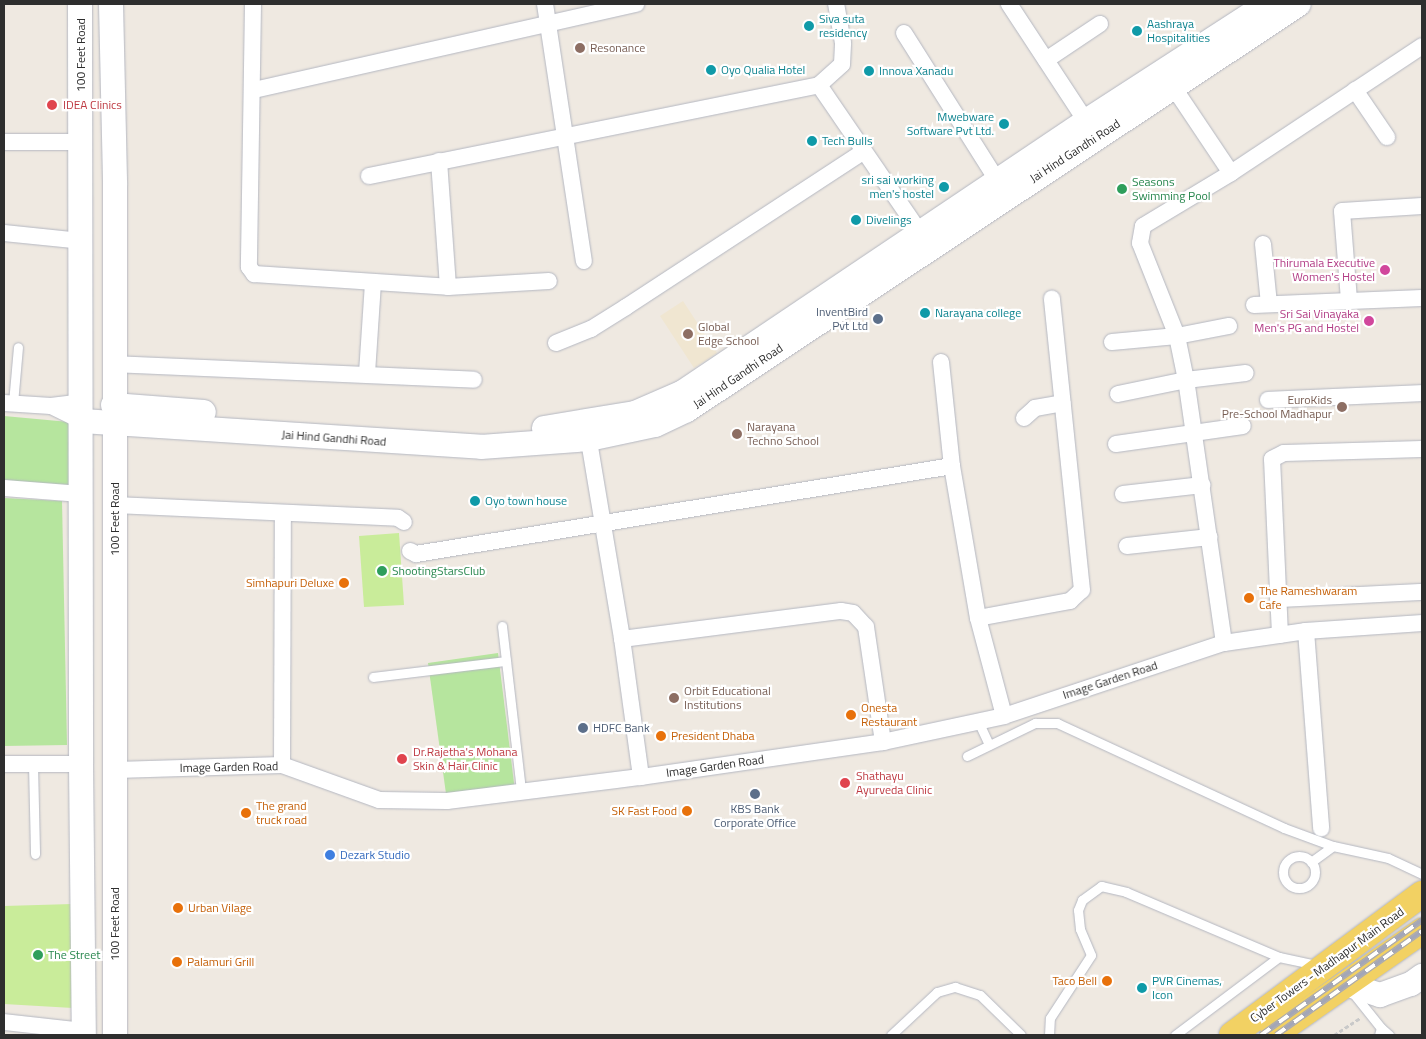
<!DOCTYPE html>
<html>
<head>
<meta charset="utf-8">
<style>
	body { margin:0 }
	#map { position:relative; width:1426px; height:1039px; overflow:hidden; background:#efe9e1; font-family:"Titillium Web",sans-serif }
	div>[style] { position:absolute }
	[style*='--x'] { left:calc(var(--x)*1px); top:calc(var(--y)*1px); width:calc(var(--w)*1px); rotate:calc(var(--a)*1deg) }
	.education>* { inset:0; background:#f0e6d1 }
	.green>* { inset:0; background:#b6e59e }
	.pitch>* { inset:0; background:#c9ec9a }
	.path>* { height:2.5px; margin-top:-1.25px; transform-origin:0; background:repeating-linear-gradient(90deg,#c9c9c9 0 4px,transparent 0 6.5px) }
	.roads { filter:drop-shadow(0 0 1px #b4b7c1) drop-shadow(0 0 1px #b4b7c1) }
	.lane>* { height:9px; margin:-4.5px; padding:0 4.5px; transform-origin:4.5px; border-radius:4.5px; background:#fff }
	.lane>.ring { margin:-4.5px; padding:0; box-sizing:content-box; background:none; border:9px solid #fff; border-radius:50% }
	.street>* { height:16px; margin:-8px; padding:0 8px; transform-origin:8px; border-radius:8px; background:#fff }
	.secondary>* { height:24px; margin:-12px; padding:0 12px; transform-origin:12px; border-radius:12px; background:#fff }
	.primary>* { height:26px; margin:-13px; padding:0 13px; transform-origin:13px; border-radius:13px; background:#f2d163 }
	.rail>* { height:5.5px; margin-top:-2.75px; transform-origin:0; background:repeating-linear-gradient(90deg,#fff 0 11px,#a3a6b8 0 22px); box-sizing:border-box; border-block:1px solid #a3a6b8 }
	.dots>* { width:14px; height:14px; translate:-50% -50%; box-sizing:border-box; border:2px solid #fff; border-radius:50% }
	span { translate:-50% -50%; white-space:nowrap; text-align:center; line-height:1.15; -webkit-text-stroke:4.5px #fff; paint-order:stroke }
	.culture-label { font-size:12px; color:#0d838f }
	.left { translate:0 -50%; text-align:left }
	.right { translate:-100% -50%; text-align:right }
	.education-label { font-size:12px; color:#785e54 }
	.street-label { font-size:12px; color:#2e2e2e }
	.health-label { font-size:12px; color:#be3a42 }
	.leisure-label { font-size:12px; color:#27864d }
	.hotel-label { font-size:12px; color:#b23c85 }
	.service-label { font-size:12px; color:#4e5e75 }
	.food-label { font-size:12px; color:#c56008 }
	.shop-label { font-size:12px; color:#366cbe }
	.frame { position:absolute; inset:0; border:5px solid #2e2e2e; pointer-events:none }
</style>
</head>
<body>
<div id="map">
	<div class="education">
		<div style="clip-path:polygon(683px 301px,717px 353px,694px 368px,660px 316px)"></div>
	</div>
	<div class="green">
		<div style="clip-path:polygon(4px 416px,69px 422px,70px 486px,4px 481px)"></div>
		<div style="clip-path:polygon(4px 498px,62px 501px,67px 745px,4px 746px)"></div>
		<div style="clip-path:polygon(498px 653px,515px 791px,447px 801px,428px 663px)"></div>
	</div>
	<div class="pitch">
		<div style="clip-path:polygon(399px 533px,404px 605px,364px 607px,359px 536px)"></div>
		<div style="clip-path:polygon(72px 904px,73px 1008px,4px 1004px,4px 906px)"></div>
	</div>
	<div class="path">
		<div style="--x:1334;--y:1035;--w:31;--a:-33"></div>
	</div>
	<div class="roads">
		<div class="lane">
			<div style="--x:13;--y:403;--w:56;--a:-84.9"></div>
			<div style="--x:502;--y:626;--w:166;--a:83.4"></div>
			<div style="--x:373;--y:677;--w:134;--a:-6.9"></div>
			<div style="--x:978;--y:721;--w:26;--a:65"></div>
			<div style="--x:967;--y:756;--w:76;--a:-25.9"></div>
			<div style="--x:1035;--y:723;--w:22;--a:0"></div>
			<div style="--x:1057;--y:723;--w:250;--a:24.8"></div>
			<div style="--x:1284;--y:828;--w:52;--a:20.2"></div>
			<div style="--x:1333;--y:846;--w:56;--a:12.3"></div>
			<div style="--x:1388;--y:858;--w:38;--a:25"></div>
			<div style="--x:33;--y:764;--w:90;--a:88.7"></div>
			<div class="ring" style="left:1283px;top:856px;width:23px;height:23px"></div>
			<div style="--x:1311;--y:862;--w:27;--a:-36"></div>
			<div style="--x:1353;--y:993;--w:45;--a:51.3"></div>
			<div style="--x:1381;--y:1028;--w:7;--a:106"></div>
			<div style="--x:1381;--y:1028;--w:11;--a:41"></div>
			<div style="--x:891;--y:1035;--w:63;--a:-43.1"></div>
			<div style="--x:937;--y:992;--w:19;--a:-16"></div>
			<div style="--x:955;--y:987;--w:26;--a:18"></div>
			<div style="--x:980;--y:995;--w:57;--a:44.3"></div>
			<div style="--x:1049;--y:1035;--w:17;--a:-87"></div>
			<div style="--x:1050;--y:1018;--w:75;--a:-56.9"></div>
			<div style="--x:1091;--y:955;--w:28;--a:-113"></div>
			<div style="--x:1080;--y:929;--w:19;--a:-96"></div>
			<div style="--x:1078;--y:910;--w:11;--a:-68"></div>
			<div style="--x:1082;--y:900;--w:24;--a:-36"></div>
			<div style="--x:1101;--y:886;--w:26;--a:13"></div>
			<div style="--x:1126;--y:892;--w:166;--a:23"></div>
			<div style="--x:1279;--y:957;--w:39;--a:12"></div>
			<div style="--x:1175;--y:1035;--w:130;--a:-36.9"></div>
		</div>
		<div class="street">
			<div style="--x:253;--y:4;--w:263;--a:90.9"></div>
			<div style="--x:249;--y:267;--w:9;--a:54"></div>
			<div style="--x:254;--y:274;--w:194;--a:3.8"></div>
			<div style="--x:448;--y:287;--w:101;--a:-3.4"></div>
			<div style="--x:545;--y:4;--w:260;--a:81.4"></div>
			<div style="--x:1009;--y:4;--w:140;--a:56.7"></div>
			<div style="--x:904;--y:33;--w:174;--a:57.7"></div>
			<div style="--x:1046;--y:60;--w:65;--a:-33.7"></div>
			<div style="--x:1168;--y:79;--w:113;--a:56.2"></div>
			<div style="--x:819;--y:85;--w:31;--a:-42"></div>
			<div style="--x:842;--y:64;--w:21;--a:-87"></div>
			<div style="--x:843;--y:43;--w:40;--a:-100"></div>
			<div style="--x:254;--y:90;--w:392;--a:-12.7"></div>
			<div style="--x:1355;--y:90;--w:57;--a:55.8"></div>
			<div style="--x:4;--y:142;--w:77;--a:0"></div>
			<div style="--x:439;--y:161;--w:126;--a:85.9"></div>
			<div style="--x:369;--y:176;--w:459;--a:-11.4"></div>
			<div style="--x:819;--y:85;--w:188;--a:55.6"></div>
			<div style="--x:4;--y:233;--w:77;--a:5.9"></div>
			<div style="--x:1263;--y:244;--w:60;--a:84.3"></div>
			<div style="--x:1349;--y:300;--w:89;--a:-94.5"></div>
			<div style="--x:1342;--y:211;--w:80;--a:-3.6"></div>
			<div style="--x:1254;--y:305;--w:168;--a:-2.4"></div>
			<div style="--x:1112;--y:342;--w:65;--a:-5.3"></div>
			<div style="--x:1177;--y:336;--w:53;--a:-10.9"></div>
			<div style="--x:556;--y:343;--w:38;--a:-22"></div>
			<div style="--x:591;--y:329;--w:41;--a:-32.2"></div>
			<div style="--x:626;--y:307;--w:283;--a:-33.2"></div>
			<div style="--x:941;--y:362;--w:105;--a:84"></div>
			<div style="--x:952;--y:466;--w:154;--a:80.3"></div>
			<div style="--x:978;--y:618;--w:101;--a:75.1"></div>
			<div style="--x:114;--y:364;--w:360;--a:2.5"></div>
			<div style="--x:367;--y:373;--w:91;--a:-86.2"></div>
			<div style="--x:1118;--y:394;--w:69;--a:-11.6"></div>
			<div style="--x:1186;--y:380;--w:60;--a:-6.7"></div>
			<div style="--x:1268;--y:400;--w:154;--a:-2.6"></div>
			<div style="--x:4;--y:403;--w:47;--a:3.7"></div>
			<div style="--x:1024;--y:418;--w:15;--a:-42"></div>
			<div style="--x:1035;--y:408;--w:28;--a:-10"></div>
			<div style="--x:82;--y:421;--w:34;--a:-154"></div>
			<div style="--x:51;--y:406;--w:31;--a:-7"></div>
			<div style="--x:587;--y:429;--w:213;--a:80.5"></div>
			<div style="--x:1116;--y:444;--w:128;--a:-8.1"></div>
			<div style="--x:4;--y:488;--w:77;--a:4.5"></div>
			<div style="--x:1123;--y:494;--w:80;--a:-6.5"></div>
			<div style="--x:115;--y:505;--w:283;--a:2.6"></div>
			<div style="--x:398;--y:518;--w:7;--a:34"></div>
			<div style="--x:1127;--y:546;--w:83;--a:-6.2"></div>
			<div style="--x:410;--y:551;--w:7;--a:27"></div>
			<div style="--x:416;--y:554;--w:543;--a:-9.32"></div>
			<div style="--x:1278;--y:599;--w:144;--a:-2.8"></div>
			<div style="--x:978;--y:618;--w:94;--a:-10.5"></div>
			<div style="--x:1070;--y:601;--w:16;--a:-43"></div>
			<div style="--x:1082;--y:590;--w:293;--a:-95.9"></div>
			<div style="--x:1306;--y:631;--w:198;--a:85.6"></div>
			<div style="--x:1280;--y:635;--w:176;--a:-92.6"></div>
			<div style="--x:1272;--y:459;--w:13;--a:-27"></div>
			<div style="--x:1284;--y:453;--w:138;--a:-1.7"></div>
			<div style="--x:1224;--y:643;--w:266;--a:-98.2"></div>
			<div style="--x:1186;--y:380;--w:45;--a:-101.6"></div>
			<div style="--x:1177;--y:336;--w:100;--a:-111.7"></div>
			<div style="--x:1140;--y:243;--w:17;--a:-80"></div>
			<div style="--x:1143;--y:226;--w:103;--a:-31.1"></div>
			<div style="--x:1231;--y:173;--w:229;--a:-33.6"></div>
			<div style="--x:4;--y:764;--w:77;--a:0"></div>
			<div style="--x:282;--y:765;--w:250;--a:-89.8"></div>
			<div style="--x:116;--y:770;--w:166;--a:-1.7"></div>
			<div style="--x:282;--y:765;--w:103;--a:19.8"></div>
			<div style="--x:379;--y:800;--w:68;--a:0.8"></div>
			<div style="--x:447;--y:801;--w:195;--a:-7.1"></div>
			<div style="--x:641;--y:777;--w:245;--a:-8.2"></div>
			<div style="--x:883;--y:742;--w:124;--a:-12.1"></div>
			<div style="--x:1004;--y:716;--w:232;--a:-18.4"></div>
			<div style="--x:1224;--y:643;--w:83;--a:-8.3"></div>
			<div style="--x:1306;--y:631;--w:116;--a:-3.9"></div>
			<div style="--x:641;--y:777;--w:139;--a:-97.8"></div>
			<div style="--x:622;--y:639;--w:221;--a:-7.3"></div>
			<div style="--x:841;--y:611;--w:12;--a:9"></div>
			<div style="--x:853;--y:613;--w:19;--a:47"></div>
			<div style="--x:866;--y:627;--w:116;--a:81.6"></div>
			<div style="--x:4;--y:1022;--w:81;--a:6.4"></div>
		</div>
		<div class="secondary">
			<div style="--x:80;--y:4;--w:760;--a:89.92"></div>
			<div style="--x:81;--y:764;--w:271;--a:89.4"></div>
			<div style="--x:111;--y:4;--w:181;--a:88.7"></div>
			<div style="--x:115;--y:185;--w:850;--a:90"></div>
			<div style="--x:113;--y:405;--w:91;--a:4.4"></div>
			<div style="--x:82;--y:421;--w:400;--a:3.7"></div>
			<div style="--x:481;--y:447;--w:108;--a:-4.2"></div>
			<div style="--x:589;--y:439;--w:67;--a:-12"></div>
			<div style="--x:655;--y:425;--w:35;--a:-25"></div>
			<div style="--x:687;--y:410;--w:734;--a:-33.56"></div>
			<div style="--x:544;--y:428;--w:92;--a:-9.4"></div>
			<div style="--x:635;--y:413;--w:52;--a:-23.6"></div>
			<div style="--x:683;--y:392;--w:486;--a:-33.9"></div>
			<div style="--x:1086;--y:121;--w:216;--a:-32.9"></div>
			<div style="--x:1346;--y:984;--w:36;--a:18"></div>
			<div style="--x:1380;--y:995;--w:33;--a:-20"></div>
			<div style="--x:1411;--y:984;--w:14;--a:-36"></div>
		</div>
		<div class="primary">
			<div style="--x:1232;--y:1035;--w:237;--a:-36.6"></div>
			<div style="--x:1273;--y:1035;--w:182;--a:-34.9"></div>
		</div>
	</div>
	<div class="rail">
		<div style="--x:1261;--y:1035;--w:198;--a:-35.5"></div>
		<div style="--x:1276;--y:1035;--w:179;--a:-35.5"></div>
	</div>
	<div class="dots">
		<div style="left:809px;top:26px;background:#0f9aa8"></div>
		<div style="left:1137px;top:31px;background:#0f9aa8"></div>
		<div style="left:580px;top:48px;background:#8d6e63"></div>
		<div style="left:711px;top:70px;background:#0f9aa8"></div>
		<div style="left:869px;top:71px;background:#0f9aa8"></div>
		<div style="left:52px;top:105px;background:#e0444e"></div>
		<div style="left:1004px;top:124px;background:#0f9aa8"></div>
		<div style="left:812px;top:141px;background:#0f9aa8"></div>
		<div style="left:944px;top:187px;background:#0f9aa8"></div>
		<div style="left:1122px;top:189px;background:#2e9e5b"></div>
		<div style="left:856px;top:220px;background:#0f9aa8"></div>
		<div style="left:1385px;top:270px;background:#d1479c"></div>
		<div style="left:925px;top:313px;background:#0f9aa8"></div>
		<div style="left:878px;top:319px;background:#5c6f8a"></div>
		<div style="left:1369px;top:321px;background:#d1479c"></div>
		<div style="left:688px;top:334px;background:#8d6e63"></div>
		<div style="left:1342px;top:407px;background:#8d6e63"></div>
		<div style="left:737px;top:434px;background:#8d6e63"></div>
		<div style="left:475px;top:501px;background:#0f9aa8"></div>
		<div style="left:382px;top:571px;background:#2e9e5b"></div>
		<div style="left:344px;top:583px;background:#e8710a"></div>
		<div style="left:1249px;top:598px;background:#e8710a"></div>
		<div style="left:674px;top:698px;background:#8d6e63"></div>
		<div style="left:851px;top:715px;background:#e8710a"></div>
		<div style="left:583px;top:728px;background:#5c6f8a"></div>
		<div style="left:661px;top:736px;background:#e8710a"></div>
		<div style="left:402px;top:759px;background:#e0444e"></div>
		<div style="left:845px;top:783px;background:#e0444e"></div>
		<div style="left:755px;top:794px;background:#5c6f8a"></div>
		<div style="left:687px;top:811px;background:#e8710a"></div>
		<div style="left:246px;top:813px;background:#e8710a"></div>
		<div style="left:330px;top:855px;background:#3f7fe0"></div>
		<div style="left:178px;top:908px;background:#e8710a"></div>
		<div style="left:38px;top:955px;background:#2e9e5b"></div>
		<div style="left:177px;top:962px;background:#e8710a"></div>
		<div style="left:1107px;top:981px;background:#e8710a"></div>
		<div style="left:1142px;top:988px;background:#0f9aa8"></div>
	</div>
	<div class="culture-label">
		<span class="left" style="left:819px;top:26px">Siva suta<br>residency</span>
		<span class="left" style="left:1147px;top:31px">Aashraya<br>Hospitalities</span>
		<span class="left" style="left:721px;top:70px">Oyo Qualia Hotel</span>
		<span class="left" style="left:879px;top:71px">Innova Xanadu</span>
		<span class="right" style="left:994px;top:124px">Mwebware<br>Software Pvt Ltd.</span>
		<span class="left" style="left:822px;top:141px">Tech Bulls</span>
		<span class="right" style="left:934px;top:187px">sri sai working<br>men's hostel</span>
		<span class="left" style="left:866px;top:220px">Divelings</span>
		<span class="left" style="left:935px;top:313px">Narayana college</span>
		<span class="left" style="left:485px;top:501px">Oyo town house</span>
		<span class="left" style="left:1152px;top:988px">PVR Cinemas,<br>Icon</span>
	</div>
	<div class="education-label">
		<span class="left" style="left:590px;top:48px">Resonance</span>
		<span class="left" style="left:698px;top:334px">Global<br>Edge School</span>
		<span class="right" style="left:1332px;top:407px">EuroKids<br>Pre-School Madhapur</span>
		<span class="left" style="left:747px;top:434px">Narayana<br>Techno School</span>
		<span class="left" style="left:684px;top:698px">Orbit Educational<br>Institutions</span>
	</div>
	<div class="street-label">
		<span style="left:81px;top:55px;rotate:-90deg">100 Feet Road</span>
		<span style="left:1075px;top:151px;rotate:-33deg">Jai Hind Gandhi Road</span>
		<span style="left:738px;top:376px;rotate:-34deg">Jai Hind Gandhi Road</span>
		<span style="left:334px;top:438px;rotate:4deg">Jai Hind Gandhi Road</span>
		<span style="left:115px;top:519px;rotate:-90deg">100 Feet Road</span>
		<span style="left:1110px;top:680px;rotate:-18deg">Image Garden Road</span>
		<span style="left:715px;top:766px;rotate:-8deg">Image Garden Road</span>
		<span style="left:229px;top:767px;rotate:-1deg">Image Garden Road</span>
		<span style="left:115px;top:924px;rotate:-90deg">100 Feet Road</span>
		<span style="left:1327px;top:965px;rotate:-36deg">Cyber Towers - Madhapur Main Road</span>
	</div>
	<div class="health-label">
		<span class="left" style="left:63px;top:105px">IDEA Clinics</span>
		<span class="left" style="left:413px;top:759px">Dr.Rajetha's Mohana<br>Skin &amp; Hair Clinic</span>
		<span class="left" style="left:856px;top:783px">Shathayu<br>Ayurveda Clinic</span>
	</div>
	<div class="leisure-label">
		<span class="left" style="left:1132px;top:189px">Seasons<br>Swimming Pool</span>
		<span class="left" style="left:392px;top:571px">ShootingStarsClub</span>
		<span class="left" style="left:48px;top:955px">The Street</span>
	</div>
	<div class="hotel-label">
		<span class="right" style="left:1375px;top:270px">Thirumala Executive<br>Women's Hostel</span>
		<span class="right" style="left:1359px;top:321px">Sri Sai Vinayaka<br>Men's PG and Hostel</span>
	</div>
	<div class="service-label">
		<span class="right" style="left:868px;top:319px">InventBird<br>Pvt Ltd</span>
		<span class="left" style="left:593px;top:728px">HDFC Bank</span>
		<span style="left:755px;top:816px">KBS Bank<br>Corporate Office</span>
	</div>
	<div class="food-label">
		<span class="right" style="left:334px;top:583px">Simhapuri Deluxe</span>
		<span class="left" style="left:1259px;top:598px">The Rameshwaram<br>Cafe</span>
		<span class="left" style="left:861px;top:715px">Onesta<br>Restaurant</span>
		<span class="left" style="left:671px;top:736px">President Dhaba</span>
		<span class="left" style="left:256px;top:813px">The grand<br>truck road</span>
		<span class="right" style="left:677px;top:811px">SK Fast Food</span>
		<span class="left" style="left:188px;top:908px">Urban Vilage</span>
		<span class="left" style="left:187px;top:962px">Palamuri Grill</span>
		<span class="right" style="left:1097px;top:981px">Taco Bell</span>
	</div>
	<div class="shop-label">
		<span class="left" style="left:340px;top:855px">Dezark Studio</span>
	</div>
	<div class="frame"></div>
</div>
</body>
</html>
